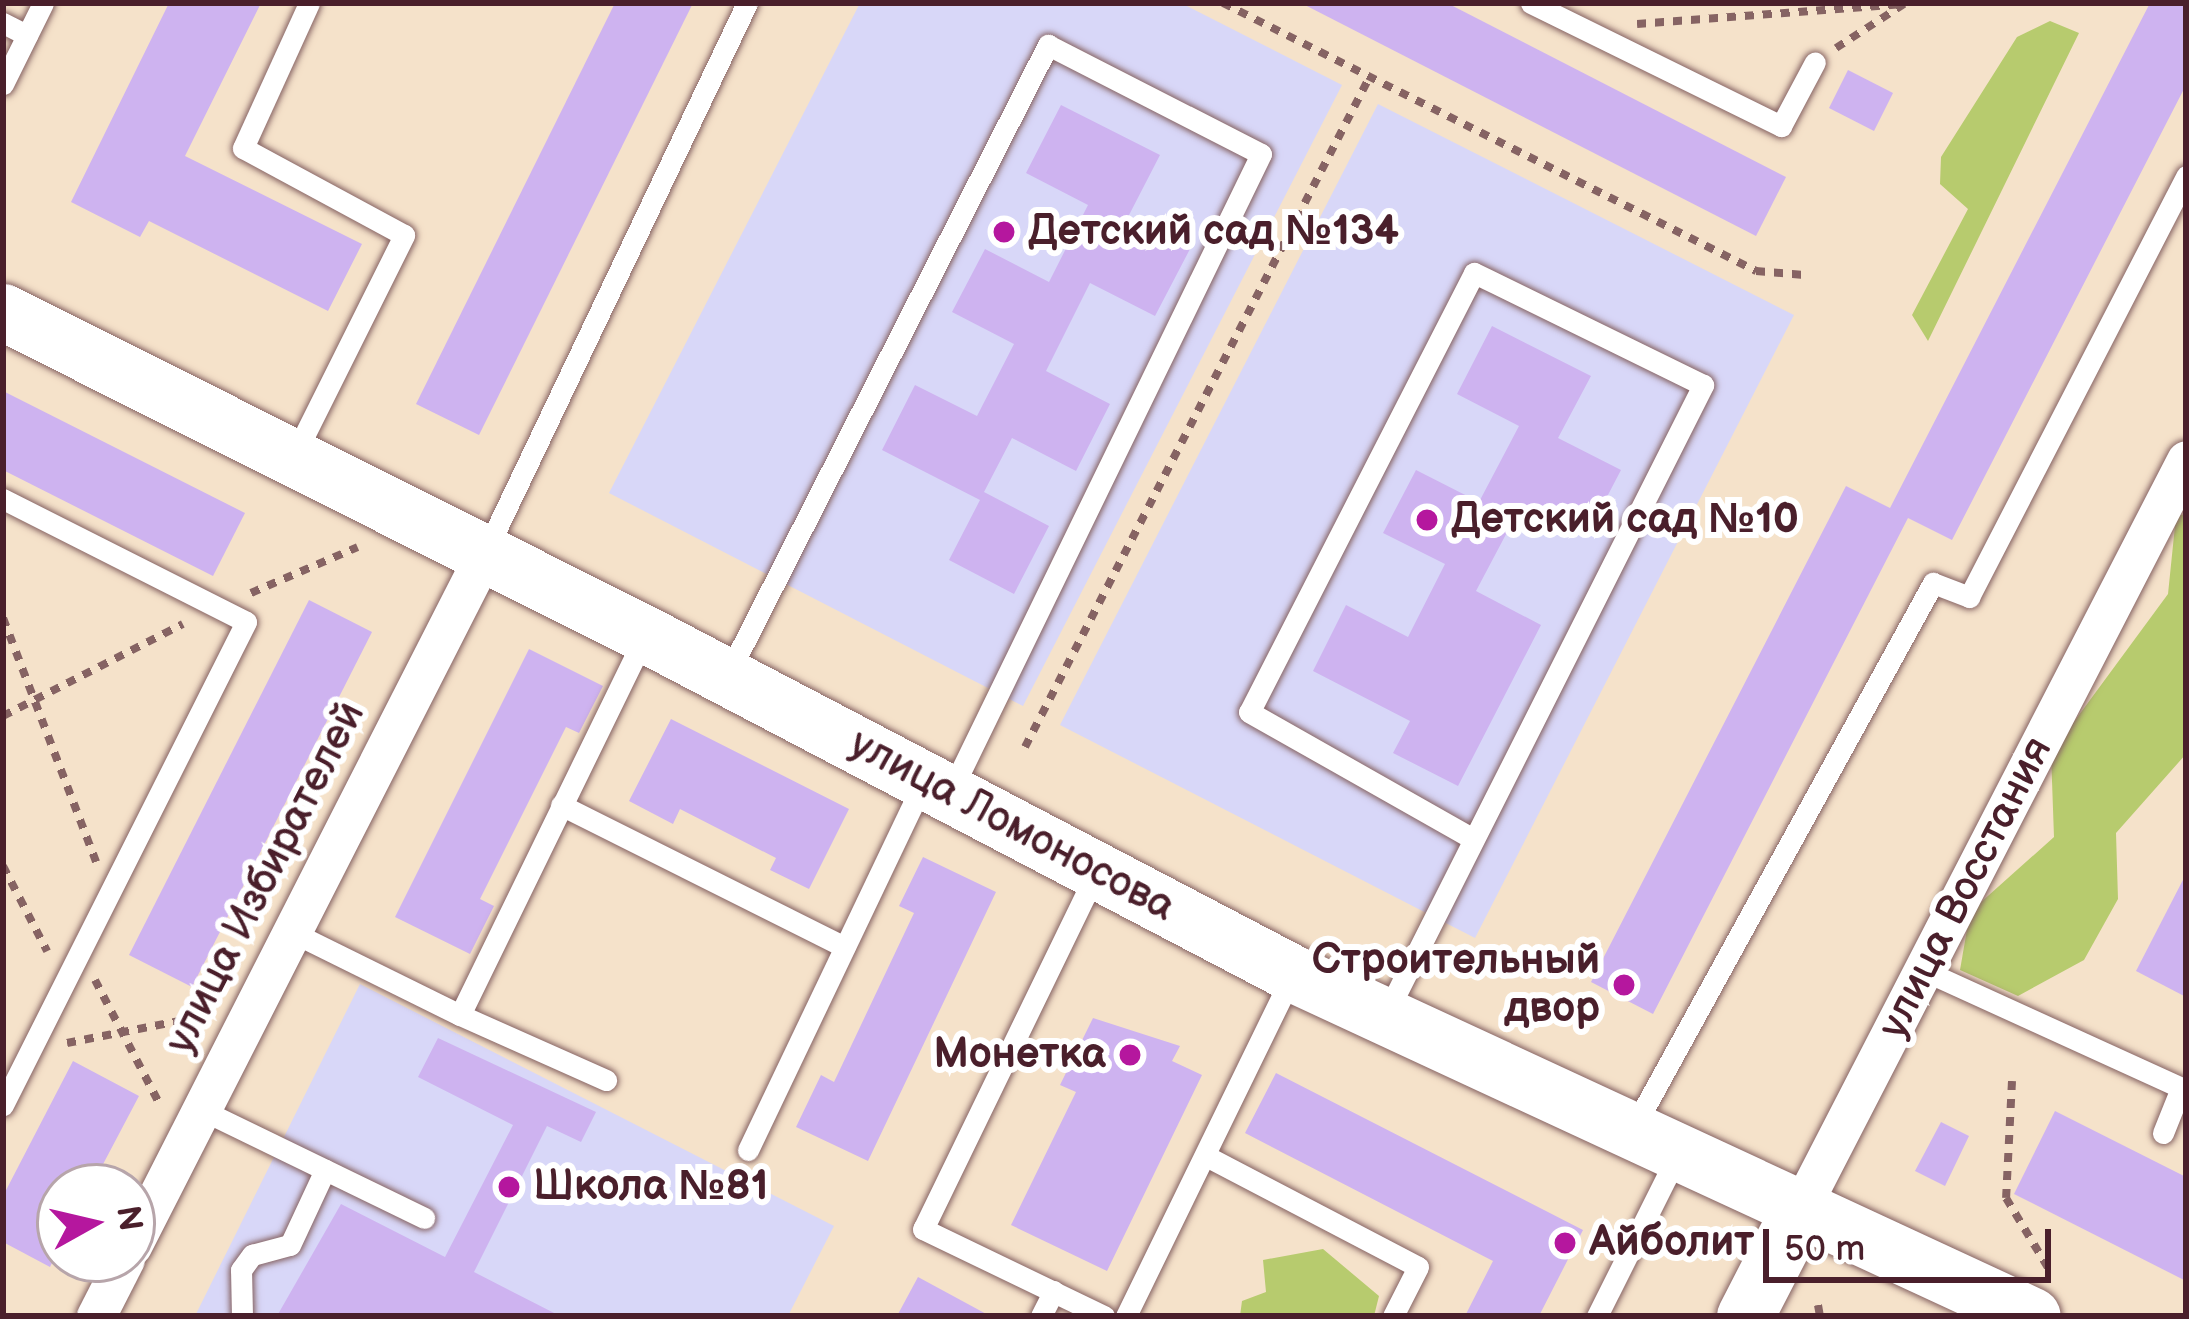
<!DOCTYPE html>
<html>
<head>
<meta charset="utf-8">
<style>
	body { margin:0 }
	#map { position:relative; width:2189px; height:1319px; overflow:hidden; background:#f5e2ca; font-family:"Balsamiq Sans",sans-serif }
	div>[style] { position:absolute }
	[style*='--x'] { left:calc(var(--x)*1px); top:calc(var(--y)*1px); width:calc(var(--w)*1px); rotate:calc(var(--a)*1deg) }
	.built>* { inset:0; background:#d8d7f8 }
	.green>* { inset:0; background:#b7cb6e }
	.building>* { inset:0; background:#ceb3f0 }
	.path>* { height:8px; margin-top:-4px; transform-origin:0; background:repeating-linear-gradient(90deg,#866363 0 9px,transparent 0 18px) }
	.roads { filter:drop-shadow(0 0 3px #866363) drop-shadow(0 0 3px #866363) }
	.lane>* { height:21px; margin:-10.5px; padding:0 10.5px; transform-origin:10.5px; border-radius:10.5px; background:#fff }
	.street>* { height:39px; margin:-19.5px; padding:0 19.5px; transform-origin:19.5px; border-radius:19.5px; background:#fff }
	.secondary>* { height:57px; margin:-28.5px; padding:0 28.5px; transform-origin:28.5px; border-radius:28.5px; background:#fff }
	.dots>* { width:33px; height:33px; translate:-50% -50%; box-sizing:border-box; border:6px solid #fff; border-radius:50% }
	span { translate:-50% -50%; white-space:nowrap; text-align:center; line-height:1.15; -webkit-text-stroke:12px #fff; paint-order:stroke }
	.poi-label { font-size:42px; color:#4a1f2b; font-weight:700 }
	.left { translate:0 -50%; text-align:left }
	.right { translate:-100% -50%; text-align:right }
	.street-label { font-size:42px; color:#4a1f2b }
	.frame { position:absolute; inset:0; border:6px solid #4a1f2b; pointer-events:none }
	.north { position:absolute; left:36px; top:1163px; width:120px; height:120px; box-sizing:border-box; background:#fff; border:3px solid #b7a5aa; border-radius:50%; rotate:82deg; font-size:33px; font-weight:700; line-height:48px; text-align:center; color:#4a1f2b }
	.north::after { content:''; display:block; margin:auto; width:42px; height:54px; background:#b5179e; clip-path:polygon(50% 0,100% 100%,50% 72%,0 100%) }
	.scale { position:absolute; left:1763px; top:1229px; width:288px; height:54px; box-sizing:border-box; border:6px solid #4a1f2b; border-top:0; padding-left:15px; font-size:36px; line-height:42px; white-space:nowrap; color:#4a1f2b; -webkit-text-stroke:9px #fff; paint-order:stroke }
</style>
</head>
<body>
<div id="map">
	<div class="built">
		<div style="clip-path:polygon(860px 3px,1181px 3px,1342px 85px,1023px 706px,609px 493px)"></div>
		<div style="clip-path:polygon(1378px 104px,1794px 315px,1475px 938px,1060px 725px)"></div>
		<div style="clip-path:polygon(360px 984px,834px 1226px,788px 1316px,195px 1316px)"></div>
	</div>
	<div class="green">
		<div style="clip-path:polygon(2050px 21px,2079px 33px,1928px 341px,1912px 315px,1968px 209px,1940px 184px,1941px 157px,2017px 37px)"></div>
		<div style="clip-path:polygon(2186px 514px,2186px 754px,2116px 833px,2118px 899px,2084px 960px,2018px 996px,1960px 970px,1970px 912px,2054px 837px,2051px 753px,2168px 594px,2176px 516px)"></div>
		<div style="clip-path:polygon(1323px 1249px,1379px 1296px,1374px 1316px,1240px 1316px,1242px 1301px,1266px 1292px,1263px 1260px)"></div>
	</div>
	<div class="building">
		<div style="clip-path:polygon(169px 3px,261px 3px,185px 156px,362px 244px,328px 311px,149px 221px,140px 237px,71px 202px)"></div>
		<div style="clip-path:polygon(615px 3px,693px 3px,479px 435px,416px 404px)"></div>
		<div style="clip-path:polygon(1301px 3px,1447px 3px,1786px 177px,1756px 236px)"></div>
		<div style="clip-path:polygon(2150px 3px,2186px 3px,2186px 85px,1952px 540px,1908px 518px,1653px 1014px,1591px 982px,1846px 486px,1890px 508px)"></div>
		<div style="clip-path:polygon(1848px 70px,1893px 93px,1874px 131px,1829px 108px)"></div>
		<div style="clip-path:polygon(1061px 105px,1160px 155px,1128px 217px,1190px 249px,1155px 316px,1090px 283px,1046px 371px,1110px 404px,1076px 471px,1012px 438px,984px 492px,1049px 526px,1014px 594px,949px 560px,980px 500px,882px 450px,915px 385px,977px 416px,1014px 344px,952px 312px,985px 249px,1049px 282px,1088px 205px,1026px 173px)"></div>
		<div style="clip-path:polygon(1492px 326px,1591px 376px,1558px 438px,1621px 470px,1586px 537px,1522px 504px,1476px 591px,1541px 625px,1458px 786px,1393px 753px,1410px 721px,1313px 671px,1346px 605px,1408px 637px,1445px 564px,1383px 533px,1416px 470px,1479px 502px,1519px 426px,1457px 394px)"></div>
		<div style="clip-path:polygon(3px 391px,245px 513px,213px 576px,3px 470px)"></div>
		<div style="clip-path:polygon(309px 600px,372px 632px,192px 987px,129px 955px)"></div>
		<div style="clip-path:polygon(529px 649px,603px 686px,579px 733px,566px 727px,480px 899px,494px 906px,470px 954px,395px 917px)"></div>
		<div style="clip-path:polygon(671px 719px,849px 809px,809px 889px,770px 870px,776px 858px,680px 809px,673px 824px,629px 801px)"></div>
		<div style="clip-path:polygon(923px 857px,996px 892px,868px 1161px,796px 1127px,821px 1075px,834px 1082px,914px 913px,899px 906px)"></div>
		<div style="clip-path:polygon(2186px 874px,2186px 997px,2136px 971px)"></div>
		<div style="clip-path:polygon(1093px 1018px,1180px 1046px,1172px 1061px,1202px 1075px,1107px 1271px,1011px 1225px,1076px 1092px,1060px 1085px)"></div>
		<div style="clip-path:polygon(438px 1038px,596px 1112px,581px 1142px,547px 1126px,474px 1272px,560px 1316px,277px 1316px,341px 1204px,445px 1257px,513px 1125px,418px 1077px)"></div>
		<div style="clip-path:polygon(73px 1061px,139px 1096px,91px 1187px,60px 1187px,60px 1247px,50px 1267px,3px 1242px,3px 1196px)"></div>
		<div style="clip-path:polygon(1276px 1073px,1583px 1230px,1539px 1316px,1465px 1316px,1493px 1261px,1245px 1133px)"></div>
		<div style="clip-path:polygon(2055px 1111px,2186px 1177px,2186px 1281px,2014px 1194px)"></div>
		<div style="clip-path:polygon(1941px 1122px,1969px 1136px,1945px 1186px,1915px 1171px)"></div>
		<div style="clip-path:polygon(918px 1277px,990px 1316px,897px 1316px)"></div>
	</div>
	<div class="path">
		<div style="--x:1223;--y:3;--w:597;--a:26.69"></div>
		<div style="--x:1756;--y:271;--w:48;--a:4.8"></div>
		<div style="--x:1637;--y:24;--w:268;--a:-4.3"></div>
		<div style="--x:1836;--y:48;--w:81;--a:-32.9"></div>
		<div style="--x:251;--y:593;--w:116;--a:-23.3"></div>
		<div style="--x:3;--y:618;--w:261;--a:69.1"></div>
		<div style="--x:3;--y:716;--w:202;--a:-27.1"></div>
		<div style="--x:1025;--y:747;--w:752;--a:-62.79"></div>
		<div style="--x:3;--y:866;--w:96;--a:62.6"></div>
		<div style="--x:95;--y:980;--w:136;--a:62.5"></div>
		<div style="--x:67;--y:1043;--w:141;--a:-11.1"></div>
		<div style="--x:2012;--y:1081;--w:117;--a:92.9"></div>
		<div style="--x:2006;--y:1198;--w:85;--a:58.9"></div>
		<div style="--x:1818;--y:1305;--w:11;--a:80"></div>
	</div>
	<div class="roads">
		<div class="lane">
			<div style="--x:1531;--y:3;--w:279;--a:26.2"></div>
			<div style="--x:1781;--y:126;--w:72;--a:-62"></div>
			<div style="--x:3;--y:23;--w:27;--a:27"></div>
			<div style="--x:3;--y:84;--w:90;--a:-63.7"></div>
			<div style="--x:294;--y:456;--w:247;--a:-63.5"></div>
			<div style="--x:404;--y:235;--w:183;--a:-151.6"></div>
			<div style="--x:243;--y:148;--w:159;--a:-65.5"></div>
			<div style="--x:3;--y:499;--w:272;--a:26.8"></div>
			<div style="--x:246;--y:622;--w:541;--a:116.71"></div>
			<div style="--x:485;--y:553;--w:609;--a:-64.53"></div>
			<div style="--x:728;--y:674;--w:706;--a:-63.04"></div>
			<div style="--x:1048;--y:45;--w:239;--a:27.1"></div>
			<div style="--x:1261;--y:154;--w:711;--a:115.95"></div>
			<div style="--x:561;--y:805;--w:317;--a:26.6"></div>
			<div style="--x:1097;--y:871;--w:398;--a:115.9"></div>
			<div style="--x:923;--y:1229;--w:201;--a:25.7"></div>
			<div style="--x:292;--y:932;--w:187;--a:26.3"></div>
			<div style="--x:460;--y:1015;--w:423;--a:-64"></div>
			<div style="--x:1925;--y:971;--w:287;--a:24.5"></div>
			<div style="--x:460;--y:1015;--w:160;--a:24"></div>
			<div style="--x:1385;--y:1016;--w:707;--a:-63.25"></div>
			<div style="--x:1703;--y:385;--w:255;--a:-153.9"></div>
			<div style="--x:1474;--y:273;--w:493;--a:117.1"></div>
			<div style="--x:1249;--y:712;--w:256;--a:29.5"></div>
			<div style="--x:202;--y:1110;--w:247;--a:25.9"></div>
			<div style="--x:1634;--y:1127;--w:621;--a:-61.21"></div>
			<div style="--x:1933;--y:583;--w:39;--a:21"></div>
			<div style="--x:1969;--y:597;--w:474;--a:-62.7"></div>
			<div style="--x:2163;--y:1133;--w:43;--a:-68.2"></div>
			<div style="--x:748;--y:1150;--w:407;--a:-64.5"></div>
			<div style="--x:1206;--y:1156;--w:239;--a:27.6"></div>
			<div style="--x:1418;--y:1267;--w:55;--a:117"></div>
			<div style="--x:242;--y:1316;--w:46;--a:-91.2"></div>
			<div style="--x:241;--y:1270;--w:19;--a:-54"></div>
			<div style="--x:252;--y:1255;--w:39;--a:-15"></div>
			<div style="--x:290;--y:1245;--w:83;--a:-65"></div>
			<div style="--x:1041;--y:1316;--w:28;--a:-63"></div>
			<div style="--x:1126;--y:1316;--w:381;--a:-64"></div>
			<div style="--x:1597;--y:1316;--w:181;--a:-63.4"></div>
		</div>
		<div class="street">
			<div style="--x:1801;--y:1207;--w:840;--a:-62.73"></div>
			<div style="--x:132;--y:1246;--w:778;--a:-63.01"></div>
			<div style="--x:96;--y:1316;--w:64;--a:-63"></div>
		</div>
		<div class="secondary">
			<div style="--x:3;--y:312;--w:718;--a:26.64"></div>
			<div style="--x:645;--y:634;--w:733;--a:27.65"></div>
			<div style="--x:1294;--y:974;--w:813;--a:24.86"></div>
			<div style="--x:1745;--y:1316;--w:123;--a:-62.8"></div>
		</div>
	</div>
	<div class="dots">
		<div style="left:1004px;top:232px;background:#b5179e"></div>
		<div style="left:1427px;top:520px;background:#b5179e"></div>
		<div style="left:1624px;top:985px;background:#b5179e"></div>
		<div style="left:1130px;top:1055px;background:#b5179e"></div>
		<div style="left:509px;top:1187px;background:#b5179e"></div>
		<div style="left:1565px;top:1243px;background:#b5179e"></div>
	</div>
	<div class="poi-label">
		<span class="left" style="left:1028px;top:232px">Детский сад №134</span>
		<span class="left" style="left:1451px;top:520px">Детский сад №10</span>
		<span class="right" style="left:1600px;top:985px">Строительный<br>двор</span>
		<span class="right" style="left:1106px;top:1055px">Монетка</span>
		<span class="left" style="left:533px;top:1187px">Школа №81</span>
		<span class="left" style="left:1589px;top:1243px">Айболит</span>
	</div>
	<div class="street-label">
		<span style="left:1012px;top:826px;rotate:28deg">улица Ломоносова</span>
		<span style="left:266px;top:878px;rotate:-63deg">улица Избирателей</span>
		<span style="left:1966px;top:888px;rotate:-63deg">улица Восстания</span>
	</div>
	<div class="frame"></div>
	<div class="north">N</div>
	<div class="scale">50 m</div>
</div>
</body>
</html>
